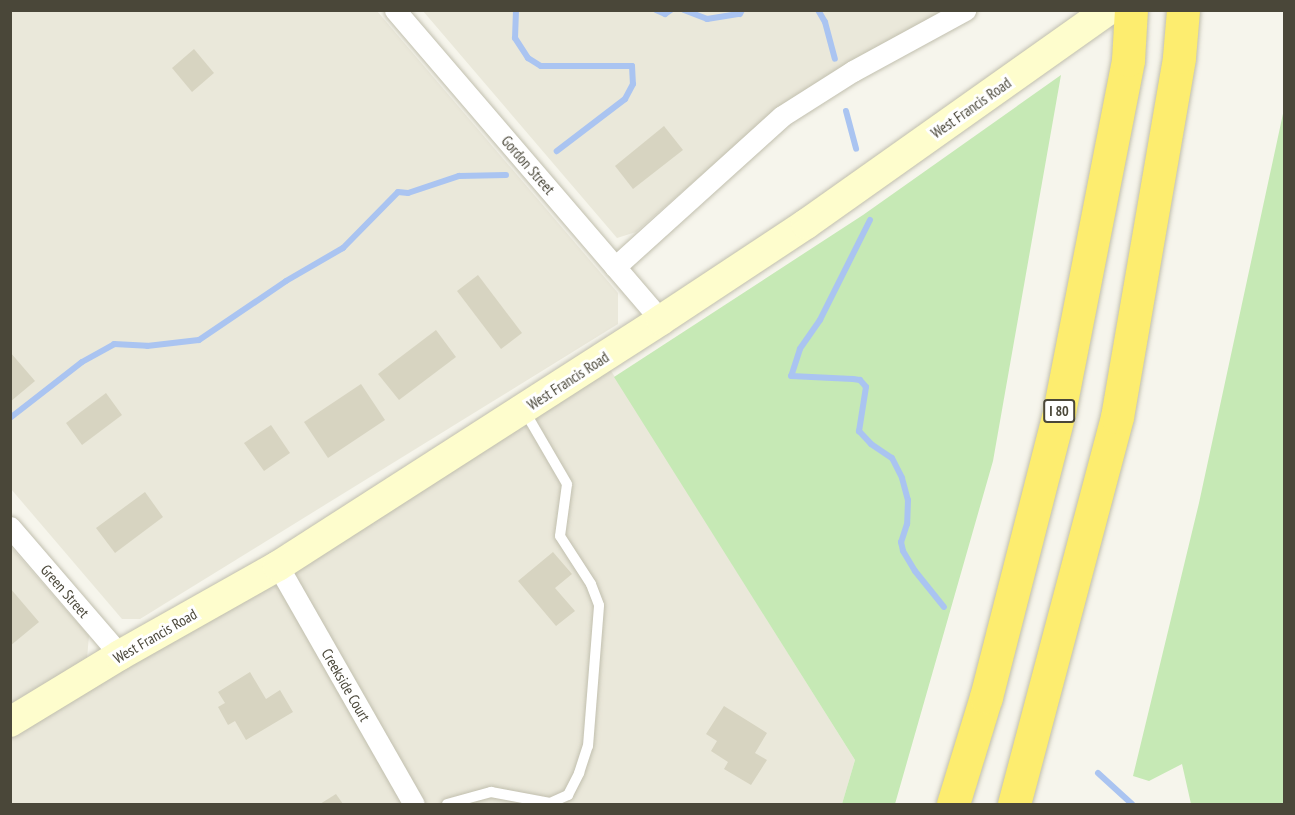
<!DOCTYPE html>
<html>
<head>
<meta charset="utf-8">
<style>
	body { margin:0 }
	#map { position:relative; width:1295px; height:815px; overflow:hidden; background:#f6f5ec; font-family:"PT Sans Narrow",sans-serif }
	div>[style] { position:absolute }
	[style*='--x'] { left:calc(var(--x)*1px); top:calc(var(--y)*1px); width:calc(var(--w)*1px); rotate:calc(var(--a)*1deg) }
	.residential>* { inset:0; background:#eae8da }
	.green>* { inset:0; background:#c6e9b5 }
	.stream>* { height:6px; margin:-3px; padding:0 3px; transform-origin:3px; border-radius:3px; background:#aac4f1 }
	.building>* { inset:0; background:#d7d4c1 }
	.roads { filter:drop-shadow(0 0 2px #c1bfae) drop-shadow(0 0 2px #c1bfae) }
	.lane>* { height:10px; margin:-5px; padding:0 5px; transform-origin:5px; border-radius:5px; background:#fff }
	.street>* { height:21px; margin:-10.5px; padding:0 10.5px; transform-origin:10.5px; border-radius:10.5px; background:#fff }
	.secondary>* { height:30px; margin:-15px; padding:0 15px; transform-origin:15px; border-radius:15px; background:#fefdcd }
	.highway>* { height:33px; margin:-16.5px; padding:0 16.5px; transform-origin:16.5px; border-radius:16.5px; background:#fded6f }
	span { translate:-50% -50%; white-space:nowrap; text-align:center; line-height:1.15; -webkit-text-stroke:6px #fff; paint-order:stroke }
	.shield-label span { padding:2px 4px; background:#fff; border:2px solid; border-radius:4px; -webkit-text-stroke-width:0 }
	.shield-label { font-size:14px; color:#4a4739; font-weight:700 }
	.street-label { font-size:15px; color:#4a4739 }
	.frame { position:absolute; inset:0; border:12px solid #4a4739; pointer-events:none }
</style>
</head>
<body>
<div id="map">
	<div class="residential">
		<div style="clip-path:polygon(10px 11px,377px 11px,618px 293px,618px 324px,140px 619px,122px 619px,11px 489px)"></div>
		<div style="clip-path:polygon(423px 11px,950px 11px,770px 115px,636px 232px,617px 238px)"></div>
		<div style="clip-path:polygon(608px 366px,855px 760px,842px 804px,11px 804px,10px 733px)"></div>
		<div style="clip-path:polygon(10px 546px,89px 636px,87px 658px,10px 704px)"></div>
	</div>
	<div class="green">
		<div style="clip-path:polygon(1061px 75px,993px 461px,895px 804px,842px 804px,855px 760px,614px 377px,863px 215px)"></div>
		<div style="clip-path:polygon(1284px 109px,1284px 804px,1191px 804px,1182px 764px,1149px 781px,1133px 776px,1199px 503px)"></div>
	</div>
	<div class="stream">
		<div style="--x:516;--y:10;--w:28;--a:92"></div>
		<div style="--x:515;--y:38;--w:24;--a:57"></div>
		<div style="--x:528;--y:58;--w:15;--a:32"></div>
		<div style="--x:541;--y:66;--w:91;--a:0"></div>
		<div style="--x:632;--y:66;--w:18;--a:87"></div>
		<div style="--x:633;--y:84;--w:17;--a:118"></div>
		<div style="--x:625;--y:99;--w:86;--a:142.6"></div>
		<div style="--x:656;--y:10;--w:10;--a:24"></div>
		<div style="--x:665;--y:14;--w:7;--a:-34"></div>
		<div style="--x:684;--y:10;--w:25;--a:21"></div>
		<div style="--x:707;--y:19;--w:33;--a:-9"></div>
		<div style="--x:740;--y:14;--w:4;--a:-63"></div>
		<div style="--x:818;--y:10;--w:14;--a:60"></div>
		<div style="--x:825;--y:22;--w:38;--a:75"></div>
		<div style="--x:846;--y:111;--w:39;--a:75"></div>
		<div style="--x:870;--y:220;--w:112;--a:116.6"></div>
		<div style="--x:820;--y:320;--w:35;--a:125"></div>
		<div style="--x:800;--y:349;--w:28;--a:108"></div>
		<div style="--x:791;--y:376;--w:62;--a:2.8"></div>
		<div style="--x:853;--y:379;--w:7;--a:8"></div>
		<div style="--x:860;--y:380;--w:9;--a:49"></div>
		<div style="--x:866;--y:387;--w:45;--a:99"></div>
		<div style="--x:859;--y:431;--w:18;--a:47"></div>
		<div style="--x:871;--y:444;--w:25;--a:34"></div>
		<div style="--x:892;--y:458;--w:22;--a:63"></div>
		<div style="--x:902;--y:478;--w:23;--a:75"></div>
		<div style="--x:908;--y:500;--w:24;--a:92"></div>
		<div style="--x:907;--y:524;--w:19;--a:108"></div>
		<div style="--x:901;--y:542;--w:9;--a:77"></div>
		<div style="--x:903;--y:551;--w:23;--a:59"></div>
		<div style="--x:915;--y:571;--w:46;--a:51.1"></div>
		<div style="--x:10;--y:418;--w:91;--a:-37.9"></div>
		<div style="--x:82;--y:362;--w:37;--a:-29"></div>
		<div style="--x:114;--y:344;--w:33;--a:3"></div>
		<div style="--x:147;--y:346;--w:52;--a:-6.6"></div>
		<div style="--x:199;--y:340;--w:105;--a:-34.1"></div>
		<div style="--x:286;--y:281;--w:66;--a:-30.1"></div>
		<div style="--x:343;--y:248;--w:78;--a:-45.5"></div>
		<div style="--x:398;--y:192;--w:10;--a:6"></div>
		<div style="--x:408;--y:193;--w:54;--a:-18.4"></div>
		<div style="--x:459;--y:176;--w:47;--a:-1.2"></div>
		<div style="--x:1098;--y:773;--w:46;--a:42.4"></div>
	</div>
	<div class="building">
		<div style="clip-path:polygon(194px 49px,214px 73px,192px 92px,172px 68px)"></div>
		<div style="clip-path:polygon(664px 126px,683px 150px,633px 189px,615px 166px)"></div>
		<div style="clip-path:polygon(478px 275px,522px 333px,501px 349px,457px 291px)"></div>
		<div style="clip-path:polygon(436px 330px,456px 357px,399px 400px,378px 374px)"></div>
		<div style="clip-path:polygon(10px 352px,35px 381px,10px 402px)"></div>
		<div style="clip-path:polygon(361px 384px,385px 420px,328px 458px,304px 422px)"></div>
		<div style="clip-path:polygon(106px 393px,122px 415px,82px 445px,66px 423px)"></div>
		<div style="clip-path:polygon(271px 425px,290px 453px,264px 471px,244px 443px)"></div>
		<div style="clip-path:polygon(145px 492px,163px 517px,115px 553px,96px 528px)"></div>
		<div style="clip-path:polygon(553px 552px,572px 574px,555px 588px,575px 611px,556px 626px,518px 581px)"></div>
		<div style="clip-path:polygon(10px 588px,39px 622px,10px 646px)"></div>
		<div style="clip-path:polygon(250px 672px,266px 699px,280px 690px,293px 712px,246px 740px,235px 721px,228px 725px,218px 707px,225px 703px,218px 692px)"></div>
		<div style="clip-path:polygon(724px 706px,767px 733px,755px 753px,767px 760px,751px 785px,724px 769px,728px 762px,711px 751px,717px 741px,706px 734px)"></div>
		<div style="clip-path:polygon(336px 794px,343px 804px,320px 804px)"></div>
	</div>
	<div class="roads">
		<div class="lane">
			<div style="--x:447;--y:804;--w:46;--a:-15.3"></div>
			<div style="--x:491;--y:792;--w:60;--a:10.6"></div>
			<div style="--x:550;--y:803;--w:20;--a:-24"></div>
			<div style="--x:568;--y:795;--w:25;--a:-63"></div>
			<div style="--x:579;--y:773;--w:28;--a:-72"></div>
			<div style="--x:588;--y:746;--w:141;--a:-85.5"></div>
			<div style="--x:599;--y:605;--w:22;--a:-111"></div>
			<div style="--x:591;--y:584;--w:57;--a:-122.9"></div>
			<div style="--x:560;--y:536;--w:52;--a:-82.3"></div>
			<div style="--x:567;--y:484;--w:86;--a:-120.2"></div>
		</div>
		<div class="street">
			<div style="--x:395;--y:10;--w:408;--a:49.4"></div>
			<div style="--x:615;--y:267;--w:225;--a:-42.1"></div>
			<div style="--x:782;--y:116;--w:84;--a:-32.4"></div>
			<div style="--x:853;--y:71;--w:128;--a:-28.6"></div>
			<div style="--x:10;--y:527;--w:169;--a:49.3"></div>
			<div style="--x:278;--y:566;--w:274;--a:60.3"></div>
		</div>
		<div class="secondary">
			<div style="--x:10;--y:722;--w:129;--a:-31.3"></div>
			<div style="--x:120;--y:655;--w:181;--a:-29.4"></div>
			<div style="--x:278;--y:566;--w:455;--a:-32.7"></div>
			<div style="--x:661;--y:320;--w:174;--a:-33.5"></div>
			<div style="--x:806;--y:224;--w:370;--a:-35.3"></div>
		</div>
		<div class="highway">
			<div style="--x:953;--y:804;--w:112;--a:-72.9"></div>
			<div style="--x:986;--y:697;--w:294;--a:-75.6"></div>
			<div style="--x:1059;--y:412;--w:359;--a:-78.9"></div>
			<div style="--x:1128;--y:60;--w:50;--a:-86.6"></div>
			<div style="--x:1014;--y:804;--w:400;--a:-75.1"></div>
			<div style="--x:1117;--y:417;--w:365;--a:-80.2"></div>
			<div style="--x:1179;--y:57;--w:47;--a:-85.1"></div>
		</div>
	</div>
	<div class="shield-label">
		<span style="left:1059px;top:411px">I 80</span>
	</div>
	<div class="street-label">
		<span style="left:971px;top:108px;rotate:-35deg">West Francis Road</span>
		<span style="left:528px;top:165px;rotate:49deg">Gordon Street</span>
		<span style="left:568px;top:381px;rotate:-33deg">West Francis Road</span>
		<span style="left:65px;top:591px;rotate:49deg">Green Street</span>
		<span style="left:155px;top:636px;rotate:-30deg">West Francis Road</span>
		<span style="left:346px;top:685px;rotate:60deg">Creekside Court</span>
	</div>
	<div class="frame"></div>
</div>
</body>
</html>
